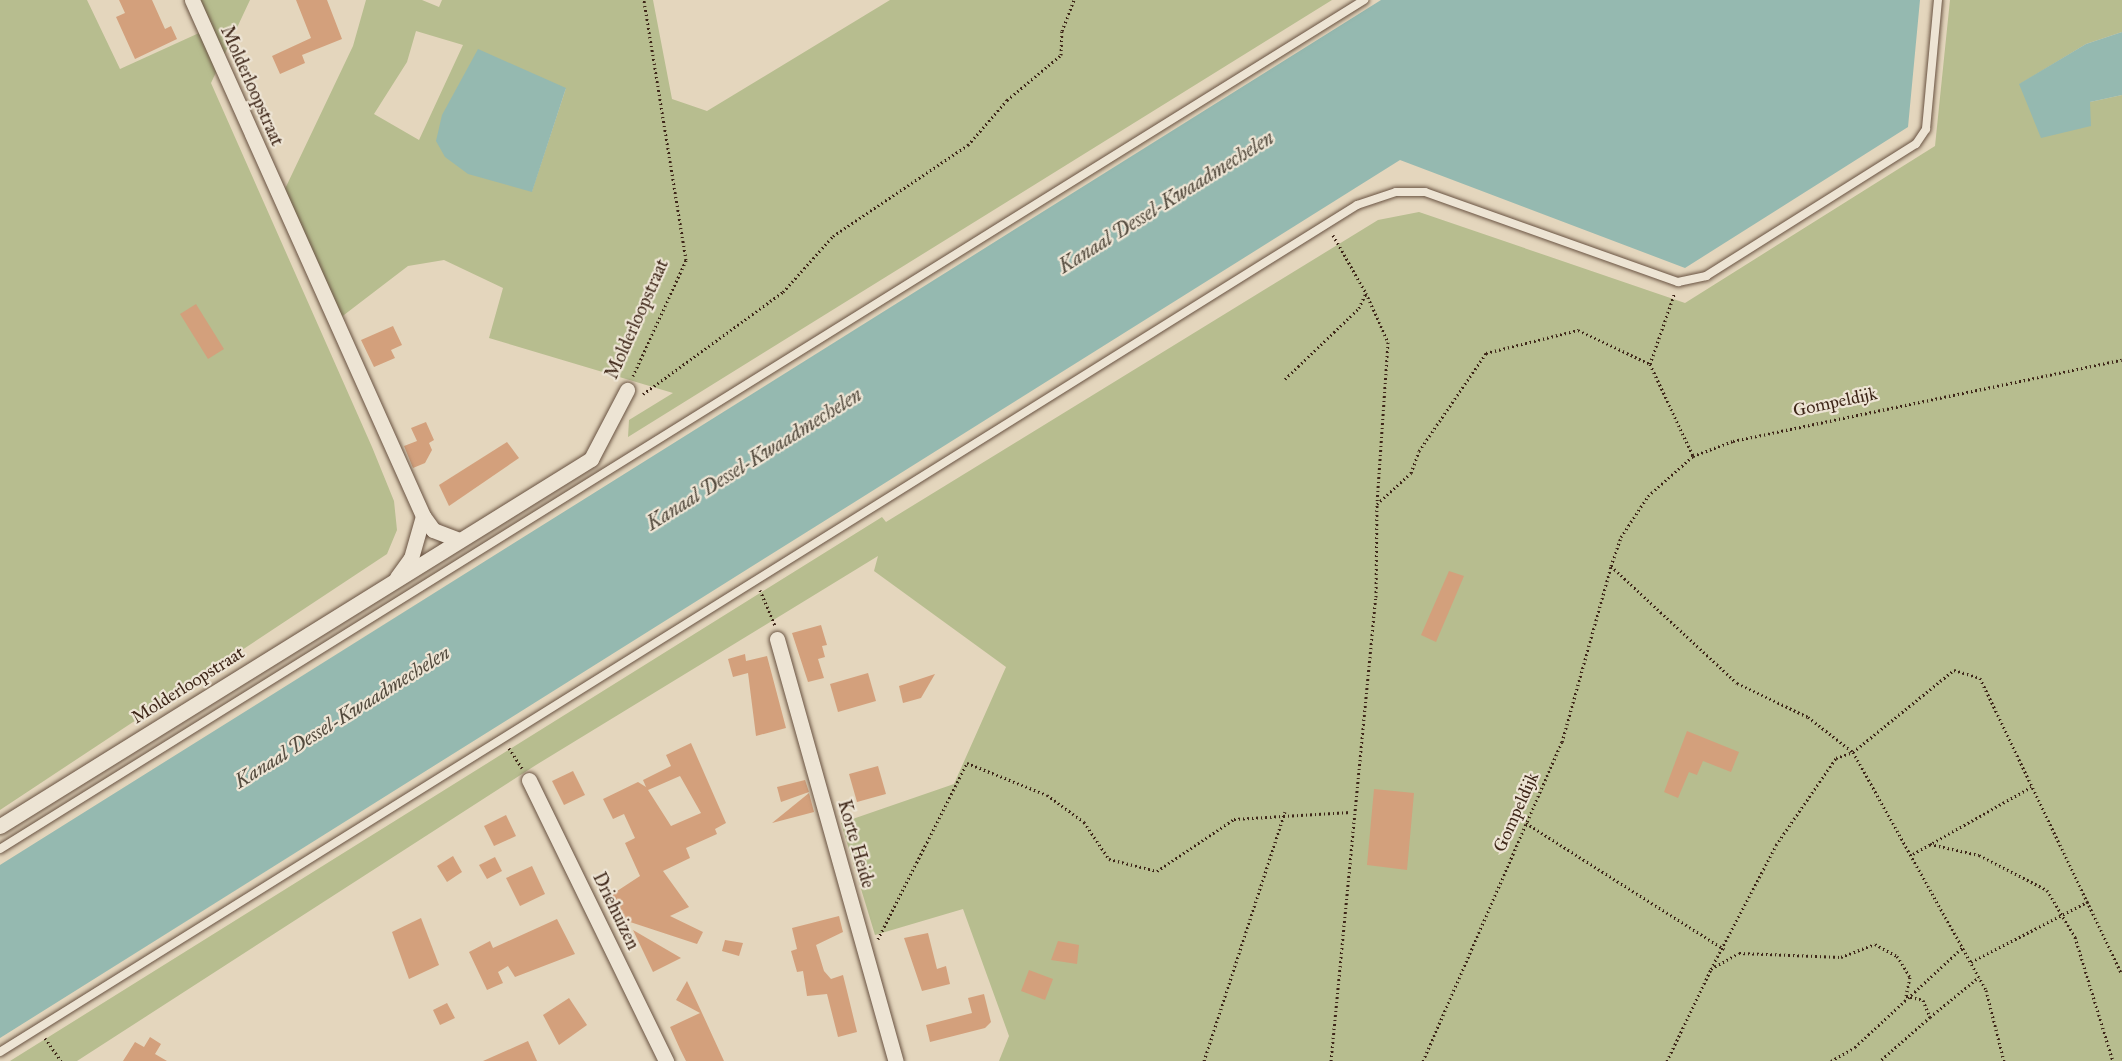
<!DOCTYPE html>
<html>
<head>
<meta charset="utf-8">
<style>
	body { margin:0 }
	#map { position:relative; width:2122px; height:1061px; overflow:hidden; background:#e4d6bd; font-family:"IM FELL Great Primer",serif }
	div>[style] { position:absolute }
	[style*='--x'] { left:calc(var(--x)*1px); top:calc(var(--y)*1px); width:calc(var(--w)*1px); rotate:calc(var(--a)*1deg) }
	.green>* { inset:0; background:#b7bd8f }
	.water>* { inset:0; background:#95b9b0 }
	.building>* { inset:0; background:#d3a07c }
	.path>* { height:3px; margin-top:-1.5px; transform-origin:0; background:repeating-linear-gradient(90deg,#3e2618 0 1.5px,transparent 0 4.5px) }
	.roads { filter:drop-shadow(0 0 2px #685241) drop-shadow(0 0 2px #685241) }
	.service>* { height:8px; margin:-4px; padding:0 4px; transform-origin:4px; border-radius:4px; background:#ede4d4 }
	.minor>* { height:15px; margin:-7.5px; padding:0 7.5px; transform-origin:7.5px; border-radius:7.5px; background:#ede4d4 }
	span { translate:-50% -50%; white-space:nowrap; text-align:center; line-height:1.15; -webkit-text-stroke:4.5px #ede4d4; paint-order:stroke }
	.street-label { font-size:18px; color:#3e2618 }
	.water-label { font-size:20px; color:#544b3e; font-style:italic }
</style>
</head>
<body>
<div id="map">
	<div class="green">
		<div style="clip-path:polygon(0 0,87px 0,120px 69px,210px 28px,197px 0,250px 0,211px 83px,372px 447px,394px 501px,397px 530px,387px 554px,0 810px)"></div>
		<div style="clip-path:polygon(evenodd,366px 0,422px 0,439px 7px,442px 0,653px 0,672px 99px,707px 111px,890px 0,1332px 0,628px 437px,629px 420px,673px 393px,489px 338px,503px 288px,444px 260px,408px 266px,340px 318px,283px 193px,353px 46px,366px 0,416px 31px,463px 45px,419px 140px,374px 114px,407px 62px,416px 31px,366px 0,566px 88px,532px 191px,503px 183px,566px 88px)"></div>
		<div style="clip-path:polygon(1950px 0,2122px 0,2122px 32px,2086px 44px,2020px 84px,2090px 102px,2122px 95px,2122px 1061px,999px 1061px,1009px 1036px,963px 909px,875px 935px,841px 823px,954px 784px,1006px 667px,874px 571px,878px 556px,536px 765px,77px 1061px,10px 1061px,882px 517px,886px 522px,1378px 220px,1419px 212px,1685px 303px,1935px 146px)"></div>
	</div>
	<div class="water">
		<div style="clip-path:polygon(1381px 0,1920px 0,1908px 127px,1685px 268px,1400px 160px,0 1038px,0 865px)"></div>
		<div style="clip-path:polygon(2122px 32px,2122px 95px,2090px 102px,2091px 126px,2041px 138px,2019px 84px,2086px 44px)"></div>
		<div style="clip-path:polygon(478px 49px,566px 88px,532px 192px,468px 174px,445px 157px,436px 141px,442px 115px)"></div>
	</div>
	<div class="building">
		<div style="clip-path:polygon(119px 0,152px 0,165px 29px,171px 26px,177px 39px,135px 59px,116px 17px,125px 13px)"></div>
		<div style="clip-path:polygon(296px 0,327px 0,342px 39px,302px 55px,305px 63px,280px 74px,272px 56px,311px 38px)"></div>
		<div style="clip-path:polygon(196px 304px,224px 349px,208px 359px,180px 314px)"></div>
		<div style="clip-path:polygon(393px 326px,402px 345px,391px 350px,395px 358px,374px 367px,361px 340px)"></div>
		<div style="clip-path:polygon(426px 422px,434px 440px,429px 443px,432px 450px,425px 463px,413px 468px,404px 446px,417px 441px,411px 428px)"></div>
		<div style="clip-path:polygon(507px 442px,519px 458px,449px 506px,439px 485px)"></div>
		<div style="clip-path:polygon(1449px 571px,1464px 576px,1436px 642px,1421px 635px)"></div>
		<div style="clip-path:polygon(821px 625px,827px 645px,822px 646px,825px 657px,818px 659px,824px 678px,808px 682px,792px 633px)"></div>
		<div style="clip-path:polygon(745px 654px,746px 661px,767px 656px,786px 728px,756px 736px,748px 673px,733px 677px,728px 659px)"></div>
		<div style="clip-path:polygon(868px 673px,876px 701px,838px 712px,830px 684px)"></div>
		<div style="clip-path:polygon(935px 674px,921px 698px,903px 703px,899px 686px)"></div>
		<div style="clip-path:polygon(1687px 731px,1739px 752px,1731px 772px,1703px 761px,1697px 775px,1689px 772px,1678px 798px,1664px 792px)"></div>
		<div style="clip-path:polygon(evenodd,691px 743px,726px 823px,715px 829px,717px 834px,686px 848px,690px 858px,663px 871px,689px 907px,670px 916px,703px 932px,697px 944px,624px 920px,611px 895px,640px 876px,625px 843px,635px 838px,624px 814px,613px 819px,603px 799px,638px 782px,646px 787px,643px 780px,671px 766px,666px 755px,691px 743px,680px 776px,701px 813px,671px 826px,648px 790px,680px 776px)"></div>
		<div style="clip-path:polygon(878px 766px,886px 794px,857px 802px,849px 774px)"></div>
		<div style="clip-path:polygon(573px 771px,585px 795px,564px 805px,552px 781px)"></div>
		<div style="clip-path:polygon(805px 780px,809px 792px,781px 802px,777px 787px)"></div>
		<div style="clip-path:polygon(1374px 789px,1414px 793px,1407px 870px,1367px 865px)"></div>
		<div style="clip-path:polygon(809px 793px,814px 812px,772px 823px)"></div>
		<div style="clip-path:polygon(506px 815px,516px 836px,494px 846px,484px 826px)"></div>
		<div style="clip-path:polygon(453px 856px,462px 872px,447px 882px,437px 866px)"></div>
		<div style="clip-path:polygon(495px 857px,502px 871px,487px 879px,479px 865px)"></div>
		<div style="clip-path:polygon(532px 866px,545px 894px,520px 906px,506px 878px)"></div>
		<div style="clip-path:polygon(839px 916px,843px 932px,816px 945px,824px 971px,831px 979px,843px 975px,847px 991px,857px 1032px,838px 1037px,827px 994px,807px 996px,803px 971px,797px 972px,791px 951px,797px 949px,792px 928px)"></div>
		<div style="clip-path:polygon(421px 918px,439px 965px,409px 979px,392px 932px)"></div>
		<div style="clip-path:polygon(557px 919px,575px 954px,515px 977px,508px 966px,498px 972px,503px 983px,487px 990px,469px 952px,490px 941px,493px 948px)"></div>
		<div style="clip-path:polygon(633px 930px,681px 958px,653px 972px)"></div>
		<div style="clip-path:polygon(928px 933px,937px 969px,946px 966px,950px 984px,922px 991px,904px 938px)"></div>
		<div style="clip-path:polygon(725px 940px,743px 943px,739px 956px,722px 951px)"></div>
		<div style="clip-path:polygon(1058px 941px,1079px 945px,1077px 964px,1051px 960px)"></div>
		<div style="clip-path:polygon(1029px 970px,1053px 979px,1045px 1000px,1021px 991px)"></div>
		<div style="clip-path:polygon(687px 981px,702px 1013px,724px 1061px,686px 1061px,680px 1049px,670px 1027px,700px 1013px,676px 1000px)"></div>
		<div style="clip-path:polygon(984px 994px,991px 1022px,985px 1028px,930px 1042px,926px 1025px,972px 1013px,968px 998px)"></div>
		<div style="clip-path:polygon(569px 998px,587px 1025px,559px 1045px,543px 1015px)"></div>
		<div style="clip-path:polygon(447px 1003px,455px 1018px,440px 1025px,433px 1010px)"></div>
		<div style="clip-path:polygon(150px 1037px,161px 1044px,155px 1054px,167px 1061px,123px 1061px,135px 1042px,144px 1047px)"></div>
		<div style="clip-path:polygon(528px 1041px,537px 1061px,483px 1061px)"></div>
	</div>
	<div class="path">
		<div style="--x:1333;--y:235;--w:67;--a:60.4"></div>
		<div style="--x:1650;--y:364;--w:76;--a:-70.9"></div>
		<div style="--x:633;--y:376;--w:128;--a:-65.4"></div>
		<div style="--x:686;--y:260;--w:263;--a:-99.2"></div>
		<div style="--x:1285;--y:379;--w:103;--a:-43.8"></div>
		<div style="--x:1359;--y:308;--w:17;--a:-65"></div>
		<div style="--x:1366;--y:293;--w:54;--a:65.8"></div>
		<div style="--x:1388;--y:342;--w:160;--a:93.9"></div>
		<div style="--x:643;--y:394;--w:173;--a:-36.1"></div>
		<div style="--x:783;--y:292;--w:75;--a:-48.2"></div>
		<div style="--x:833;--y:236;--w:163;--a:-34"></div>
		<div style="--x:968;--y:145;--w:60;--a:-49.1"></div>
		<div style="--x:1007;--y:100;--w:70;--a:-39.8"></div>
		<div style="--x:1061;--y:55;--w:24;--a:-88"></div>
		<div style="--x:1062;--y:31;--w:33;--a:-69"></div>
		<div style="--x:1611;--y:566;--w:172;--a:42.9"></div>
		<div style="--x:1737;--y:683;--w:79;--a:25.6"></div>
		<div style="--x:1808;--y:717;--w:57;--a:37.9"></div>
		<div style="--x:1853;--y:752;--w:273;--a:60.8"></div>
		<div style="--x:1986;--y:990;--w:73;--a:75.8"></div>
		<div style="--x:760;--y:590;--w:38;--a:67"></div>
		<div style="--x:509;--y:748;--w:24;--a:57"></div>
		<div style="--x:1526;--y:823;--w:235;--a:32.5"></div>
		<div style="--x:1930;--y:844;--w:50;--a:12.7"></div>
		<div style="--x:1979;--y:855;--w:76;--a:27.2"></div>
		<div style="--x:2047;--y:890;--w:55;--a:59.2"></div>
		<div style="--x:2075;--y:937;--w:130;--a:73"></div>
		<div style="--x:1913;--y:854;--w:136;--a:-29.6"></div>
		<div style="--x:878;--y:939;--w:197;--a:-63.2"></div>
		<div style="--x:967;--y:763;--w:86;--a:21.8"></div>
		<div style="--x:1047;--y:795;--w:46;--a:36.1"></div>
		<div style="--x:1084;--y:822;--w:45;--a:56"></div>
		<div style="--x:1109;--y:859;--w:49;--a:14"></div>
		<div style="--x:1157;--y:871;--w:93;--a:-34"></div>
		<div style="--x:1234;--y:819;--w:117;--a:-3.4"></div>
		<div style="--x:1971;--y:962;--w:133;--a:-27.3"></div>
		<div style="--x:1711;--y:969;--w:140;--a:-62.3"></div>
		<div style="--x:1776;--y:845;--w:106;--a:-55.4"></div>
		<div style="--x:1836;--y:758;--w:18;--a:-19"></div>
		<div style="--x:1853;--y:752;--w:130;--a:-39.1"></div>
		<div style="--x:1954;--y:670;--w:27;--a:17"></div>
		<div style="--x:1980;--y:678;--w:328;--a:64.4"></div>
		<div style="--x:1930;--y:1017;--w:63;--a:-39.2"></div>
		<div style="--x:45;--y:1038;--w:28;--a:55"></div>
		<div style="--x:1204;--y:1061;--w:262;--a:-72"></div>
		<div style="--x:1331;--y:1061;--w:466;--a:-84.5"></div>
		<div style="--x:1376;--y:597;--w:93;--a:-89.4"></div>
		<div style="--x:1377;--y:504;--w:46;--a:-42.4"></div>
		<div style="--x:1411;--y:473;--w:23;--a:-70"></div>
		<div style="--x:1419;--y:451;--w:119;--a:-55.6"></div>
		<div style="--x:1486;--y:353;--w:95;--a:-14"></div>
		<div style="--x:1578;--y:330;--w:80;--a:25.3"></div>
		<div style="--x:1650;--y:364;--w:102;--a:64.9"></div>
		<div style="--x:1423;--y:1061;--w:348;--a:-66.5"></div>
		<div style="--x:1562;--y:742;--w:183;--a:-74.4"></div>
		<div style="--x:1611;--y:566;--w:31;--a:-71"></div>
		<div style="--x:1621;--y:537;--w:49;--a:-56.6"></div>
		<div style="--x:1648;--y:496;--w:60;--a:-41.6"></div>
		<div style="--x:1693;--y:456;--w:43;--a:-20.6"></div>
		<div style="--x:1733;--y:441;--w:397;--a:-11.8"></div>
		<div style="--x:1667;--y:1061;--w:102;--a:-64.4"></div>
		<div style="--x:1711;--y:969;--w:32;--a:-30"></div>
		<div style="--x:1739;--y:953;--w:102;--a:2.2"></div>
		<div style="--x:1841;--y:957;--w:36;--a:-21"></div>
		<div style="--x:1875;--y:944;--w:25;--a:29"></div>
		<div style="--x:1897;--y:956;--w:25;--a:58"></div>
		<div style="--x:1910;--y:977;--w:19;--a:102"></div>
		<div style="--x:1906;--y:996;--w:17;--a:13"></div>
		<div style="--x:1923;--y:1000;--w:18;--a:68"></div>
		<div style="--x:1930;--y:1017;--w:67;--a:138.7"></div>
		<div style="--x:1831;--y:1061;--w:28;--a:-30"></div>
		<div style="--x:1855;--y:1047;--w:147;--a:-42.8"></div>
	</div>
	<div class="roads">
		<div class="service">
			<div style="--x:0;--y:849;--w:1607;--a:-31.9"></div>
			<div style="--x:0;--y:1052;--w:1600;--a:-31.97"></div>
			<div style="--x:1357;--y:205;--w:41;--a:-18.4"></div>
			<div style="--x:1396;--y:192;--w:29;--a:0"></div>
			<div style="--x:1425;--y:192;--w:269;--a:19.6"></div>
			<div style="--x:1678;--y:282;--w:29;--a:-12"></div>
			<div style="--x:1706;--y:276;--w:248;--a:-32.2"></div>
			<div style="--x:1916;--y:144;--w:18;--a:-56"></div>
			<div style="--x:1926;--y:129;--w:130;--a:-84.7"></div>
		</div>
		<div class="minor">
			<div style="--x:192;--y:0;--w:565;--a:65.88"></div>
			<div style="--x:423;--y:516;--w:44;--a:105.9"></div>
			<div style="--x:411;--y:558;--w:24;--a:126"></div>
			<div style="--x:423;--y:516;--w:17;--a:54"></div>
			<div style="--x:433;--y:530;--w:28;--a:21"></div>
			<div style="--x:777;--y:639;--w:438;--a:74.3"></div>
			<div style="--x:529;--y:780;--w:313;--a:64"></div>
			<div style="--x:0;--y:826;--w:696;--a:-31.84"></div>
			<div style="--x:591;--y:459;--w:78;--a:-62.4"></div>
		</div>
	</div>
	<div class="street-label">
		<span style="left:252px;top:86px;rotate:66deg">Molderloopstraat</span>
		<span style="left:637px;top:319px;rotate:-66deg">Molderloopstraat</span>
		<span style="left:1835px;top:402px;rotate:-12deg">Gompeldijk</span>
		<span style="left:188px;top:685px;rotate:-32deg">Molderloopstraat</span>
		<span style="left:1516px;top:812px;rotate:-66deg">Gompeldijk</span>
		<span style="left:856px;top:844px;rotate:74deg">Korte Heide</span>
		<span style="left:616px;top:911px;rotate:64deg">Driehuizen</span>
	</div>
	<div class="water-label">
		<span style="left:1166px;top:202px;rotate:-32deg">Kanaal Dessel-Kwaadmechelen</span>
		<span style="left:754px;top:459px;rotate:-32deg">Kanaal Dessel-Kwaadmechelen</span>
		<span style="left:342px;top:717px;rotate:-32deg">Kanaal Dessel-Kwaadmechelen</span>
	</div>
</div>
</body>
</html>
